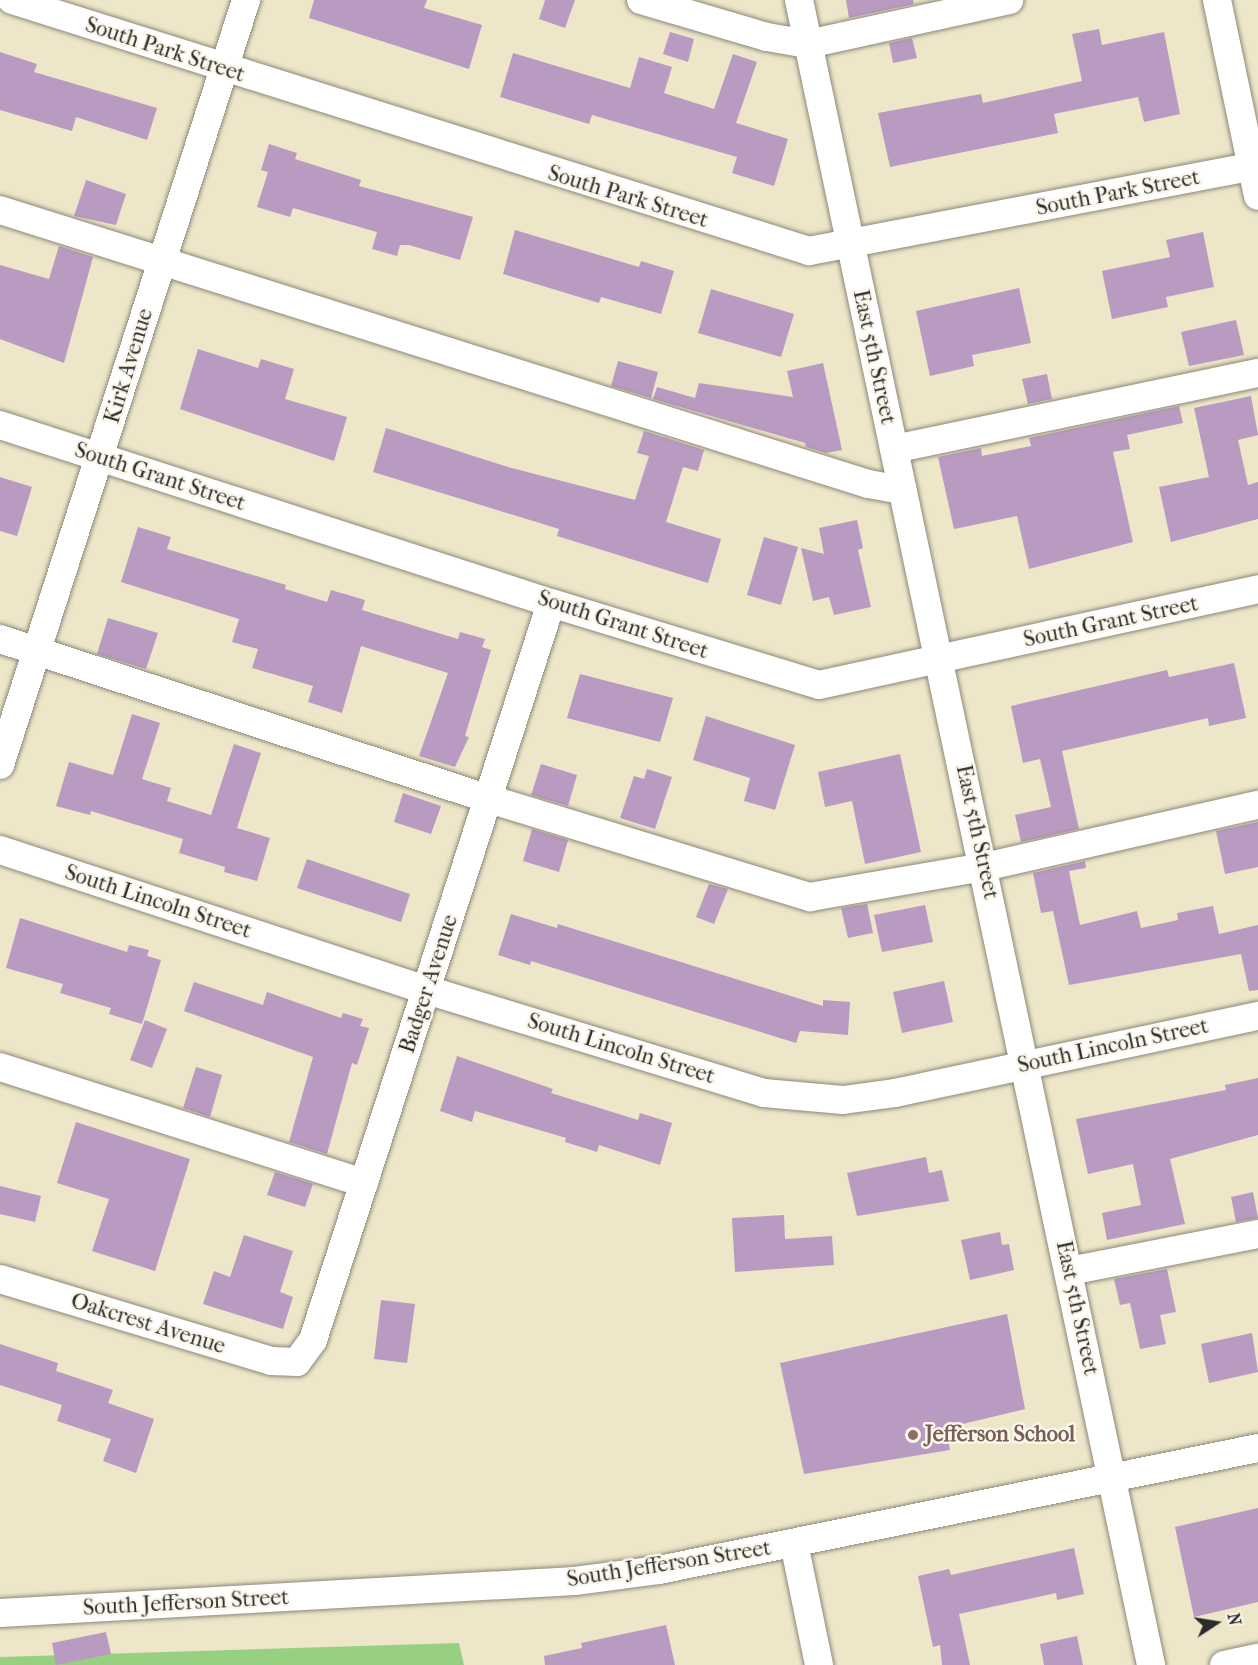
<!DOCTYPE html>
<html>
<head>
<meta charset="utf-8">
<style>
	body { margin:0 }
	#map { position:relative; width:1258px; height:1665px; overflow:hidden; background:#ede6c8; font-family:"IM FELL French Canon",serif }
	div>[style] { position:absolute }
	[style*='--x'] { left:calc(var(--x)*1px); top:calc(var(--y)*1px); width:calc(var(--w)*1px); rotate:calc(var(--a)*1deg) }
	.green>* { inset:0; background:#98d082 }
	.building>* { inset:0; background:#b99bc2 }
	.roads { filter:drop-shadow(0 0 2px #8c887a) drop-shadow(0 0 2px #8c887a) }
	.minor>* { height:28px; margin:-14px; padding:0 14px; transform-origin:14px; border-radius:14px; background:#fff }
	.dots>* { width:16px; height:16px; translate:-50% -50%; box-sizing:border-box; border:3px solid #fbf7ec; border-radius:50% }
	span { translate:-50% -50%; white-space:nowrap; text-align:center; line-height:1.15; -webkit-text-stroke:5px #fbf7ec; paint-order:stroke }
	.street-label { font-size:22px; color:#2b2b2b }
	.education-label { font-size:22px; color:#785e54; font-weight:700 }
	.left { translate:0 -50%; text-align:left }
	.north { position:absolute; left:1186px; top:1593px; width:60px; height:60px; -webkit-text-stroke:4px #fbf7ec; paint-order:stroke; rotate:78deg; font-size:16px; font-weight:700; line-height:24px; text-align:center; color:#2b2b2b }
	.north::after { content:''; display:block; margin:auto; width:21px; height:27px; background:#2b2b2b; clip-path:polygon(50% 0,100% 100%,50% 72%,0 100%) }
</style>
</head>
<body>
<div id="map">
	<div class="green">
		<div style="clip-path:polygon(459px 1643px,464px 1665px,0 1665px,0 1657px)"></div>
	</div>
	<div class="building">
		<div style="clip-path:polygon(314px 0,427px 0,424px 8px,482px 25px,469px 69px,309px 18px)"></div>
		<div style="clip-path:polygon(545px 0,575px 0,565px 28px,539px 19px)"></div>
		<div style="clip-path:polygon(846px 0,913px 0,914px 4px,849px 18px)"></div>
		<div style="clip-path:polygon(1099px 29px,1102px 45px,1164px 32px,1180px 114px,1144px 122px,1138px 97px,1054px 114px,1058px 133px,890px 167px,878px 113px,981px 94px,983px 103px,1082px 81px,1072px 34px)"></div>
		<div style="clip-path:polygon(670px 32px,694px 39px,688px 62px,663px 54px)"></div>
		<div style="clip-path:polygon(912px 38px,917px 58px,893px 63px,889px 43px)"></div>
		<div style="clip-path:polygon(0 52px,37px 64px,34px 72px,157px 108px,147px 140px,76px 117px,72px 131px,0 110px)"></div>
		<div style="clip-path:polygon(513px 53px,630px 88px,639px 57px,672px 67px,664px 93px,714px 109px,733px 54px,757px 62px,736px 123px,788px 139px,774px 186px,732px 173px,737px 157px,592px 115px,589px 124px,500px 97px)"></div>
		<div style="clip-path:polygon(269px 144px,297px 153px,295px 159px,361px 180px,359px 186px,473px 217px,460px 260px,409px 245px,400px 245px,397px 256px,372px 249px,377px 232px,293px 208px,290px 217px,257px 207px,268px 172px,261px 170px)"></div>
		<div style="clip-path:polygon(86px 180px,126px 194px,116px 225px,74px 216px)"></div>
		<div style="clip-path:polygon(515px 230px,639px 267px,641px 261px,674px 271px,661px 314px,601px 297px,599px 303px,503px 274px)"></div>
		<div style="clip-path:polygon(1203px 232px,1214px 287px,1166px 297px,1168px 307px,1112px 319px,1102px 271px,1170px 257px,1166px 240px)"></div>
		<div style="clip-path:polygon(59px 246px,93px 257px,64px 363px,0 339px,0 265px,49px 279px)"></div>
		<div style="clip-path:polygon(1019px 288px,1031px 343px,972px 355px,974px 366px,930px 376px,916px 311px)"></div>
		<div style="clip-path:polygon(711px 289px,794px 314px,781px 357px,698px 333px)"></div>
		<div style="clip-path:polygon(1236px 320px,1244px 355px,1189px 366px,1181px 332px)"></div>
		<div style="clip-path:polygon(198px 349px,258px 368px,261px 359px,294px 369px,285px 399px,347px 417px,334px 461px,180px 409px)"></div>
		<div style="clip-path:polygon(618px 361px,658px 372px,651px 398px,611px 386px)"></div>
		<div style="clip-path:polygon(823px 363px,842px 450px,826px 453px,806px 447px,805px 443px,653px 399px,657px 387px,695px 398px,699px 383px,793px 397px,787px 371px)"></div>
		<div style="clip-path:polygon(1047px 374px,1052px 399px,1028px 404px,1022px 379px)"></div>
		<div style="clip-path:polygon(1251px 396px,1258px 435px,1238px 440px,1248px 485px,1258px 482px,1258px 519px,1171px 542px,1159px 487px,1209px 477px,1194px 408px)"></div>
		<div style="clip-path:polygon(1179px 406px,1183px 423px,1127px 435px,1130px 449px,1113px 452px,1133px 542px,1029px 569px,1017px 516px,954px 529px,938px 457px,981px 448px,982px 456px,1031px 446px,1029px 438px)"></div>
		<div style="clip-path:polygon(386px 428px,508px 467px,635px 500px,649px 456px,637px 453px,644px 431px,704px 450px,698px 471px,683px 467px,666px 522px,721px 539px,708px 583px,557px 536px,559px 529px,373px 472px)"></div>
		<div style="clip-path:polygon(0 477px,32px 487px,17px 536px,0 531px)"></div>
		<div style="clip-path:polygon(857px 520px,863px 548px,858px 550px,871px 607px,834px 615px,829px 597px,813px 601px,801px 548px,824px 554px,819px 528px)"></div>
		<div style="clip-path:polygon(138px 527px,171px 537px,167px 549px,286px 585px,285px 589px,327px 602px,331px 590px,365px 600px,362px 610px,458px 639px,460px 632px,485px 639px,482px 647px,491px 650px,465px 736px,469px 737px,455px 767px,419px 756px,448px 673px,361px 646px,342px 713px,308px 702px,313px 686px,252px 668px,258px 649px,232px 642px,239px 619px,121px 582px)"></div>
		<div style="clip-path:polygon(764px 537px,798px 547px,781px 605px,747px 595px)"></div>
		<div style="clip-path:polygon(108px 618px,158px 633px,146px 669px,97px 654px)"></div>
		<div style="clip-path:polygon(1234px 663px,1246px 718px,1209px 726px,1208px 718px,1062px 751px,1079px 829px,1021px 842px,1015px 815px,1051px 807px,1040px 759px,1023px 763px,1011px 706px,1167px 670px,1169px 677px)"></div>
		<div style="clip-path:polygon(580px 674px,673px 698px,660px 742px,567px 718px)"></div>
		<div style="clip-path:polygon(132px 714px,160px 723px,142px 779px,171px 788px,167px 801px,211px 815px,234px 744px,261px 753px,237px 828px,270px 838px,257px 881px,224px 872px,225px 867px,179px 853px,183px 839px,91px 811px,90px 815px,56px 806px,69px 762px,113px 775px)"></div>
		<div style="clip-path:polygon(706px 716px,795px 745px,775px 810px,744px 801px,750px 778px,693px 760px)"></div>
		<div style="clip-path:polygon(900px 754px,921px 852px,865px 864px,852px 801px,825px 807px,818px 772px)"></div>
		<div style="clip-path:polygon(541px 764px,577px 775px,568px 806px,531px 795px)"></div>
		<div style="clip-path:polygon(647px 769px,672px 777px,655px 829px,620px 818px,634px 776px,644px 779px)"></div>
		<div style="clip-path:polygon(403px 793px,441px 806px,431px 834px,394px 822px)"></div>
		<div style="clip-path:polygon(1258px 822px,1258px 867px,1225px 874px,1216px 831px)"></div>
		<div style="clip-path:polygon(532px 829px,568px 840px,559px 872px,523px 861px)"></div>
		<div style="clip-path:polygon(307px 859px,410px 894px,401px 922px,297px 888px)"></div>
		<div style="clip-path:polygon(1085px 861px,1086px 868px,1069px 871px,1080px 925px,1137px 911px,1141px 928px,1178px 920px,1177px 913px,1213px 906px,1219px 934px,1258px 925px,1258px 990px,1249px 991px,1241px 954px,1069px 985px,1053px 911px,1041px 913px,1033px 873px)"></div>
		<div style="clip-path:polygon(709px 884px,728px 889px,714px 924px,696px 917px)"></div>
		<div style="clip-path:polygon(867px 904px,873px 933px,848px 938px,841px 908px)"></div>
		<div style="clip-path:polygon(925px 905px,933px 942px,882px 952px,874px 915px)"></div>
		<div style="clip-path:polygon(511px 914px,557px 928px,558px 924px,823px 1006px,823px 1000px,850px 1002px,848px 1035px,800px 1031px,796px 1043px,531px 961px,530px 965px,498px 955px)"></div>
		<div style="clip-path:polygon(20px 918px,127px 952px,129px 945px,149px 950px,147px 956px,161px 960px,142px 1024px,109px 1014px,111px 1008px,60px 993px,63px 984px,6px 968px)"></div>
		<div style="clip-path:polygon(944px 981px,953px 1022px,902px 1033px,893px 992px)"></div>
		<div style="clip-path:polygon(194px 982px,263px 1005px,267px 992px,341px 1018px,343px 1013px,363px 1019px,360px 1026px,369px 1028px,357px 1065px,352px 1063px,327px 1154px,289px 1142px,313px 1057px,184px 1011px)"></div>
		<div style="clip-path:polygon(145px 1020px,167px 1029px,152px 1068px,130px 1060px)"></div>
		<div style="clip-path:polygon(457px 1056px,553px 1089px,551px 1093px,638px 1120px,640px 1113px,672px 1123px,660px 1165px,599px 1145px,597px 1152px,565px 1142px,566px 1138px,475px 1111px,472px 1122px,440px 1111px)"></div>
		<div style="clip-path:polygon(196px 1067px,222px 1075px,210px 1117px,183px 1108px)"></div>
		<div style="clip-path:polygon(1258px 1078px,1258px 1135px,1170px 1159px,1185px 1224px,1107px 1240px,1102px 1213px,1141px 1205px,1133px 1164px,1088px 1174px,1076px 1119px,1226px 1090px,1225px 1085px)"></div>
		<div style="clip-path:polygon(76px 1122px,190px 1159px,155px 1271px,92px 1251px,109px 1199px,57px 1183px)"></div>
		<div style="clip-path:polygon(926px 1157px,929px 1173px,942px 1170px,949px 1201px,857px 1216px,847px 1173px)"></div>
		<div style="clip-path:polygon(275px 1172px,313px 1184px,305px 1207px,267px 1195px)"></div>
		<div style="clip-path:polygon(0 1186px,41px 1196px,35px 1222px,0 1214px)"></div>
		<div style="clip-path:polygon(1253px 1192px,1258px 1218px,1236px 1222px,1231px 1197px)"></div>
		<div style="clip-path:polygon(784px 1215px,785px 1239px,832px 1236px,834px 1265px,735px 1272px,732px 1218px)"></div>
		<div style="clip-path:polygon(1000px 1232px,1002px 1245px,1009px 1244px,1014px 1270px,970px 1280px,961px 1240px)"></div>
		<div style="clip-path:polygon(244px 1235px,293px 1251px,280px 1292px,293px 1297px,283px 1329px,203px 1304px,214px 1271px,230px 1277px)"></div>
		<div style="clip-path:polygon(1167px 1269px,1176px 1312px,1160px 1315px,1166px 1344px,1140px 1349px,1130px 1303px,1120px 1305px,1114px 1279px)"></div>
		<div style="clip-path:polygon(381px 1300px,415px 1304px,407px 1363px,374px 1359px)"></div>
		<div style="clip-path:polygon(1007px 1314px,1025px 1409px,946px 1428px,950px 1450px,804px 1474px,780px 1363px)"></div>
		<div style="clip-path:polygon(1252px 1333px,1258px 1372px,1209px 1383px,1201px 1344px)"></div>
		<div style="clip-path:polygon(0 1344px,58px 1363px,56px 1371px,113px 1390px,108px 1403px,154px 1419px,136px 1473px,103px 1461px,111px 1439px,57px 1421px,62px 1405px,0 1385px)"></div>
		<div style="clip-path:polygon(1258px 1508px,1258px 1602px,1194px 1617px,1175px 1527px)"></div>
		<div style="clip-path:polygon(1074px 1548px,1084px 1594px,1057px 1600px,1056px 1593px,959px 1614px,970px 1665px,942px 1665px,940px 1645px,933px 1647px,918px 1576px,949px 1569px,951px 1575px)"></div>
		<div style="clip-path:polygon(666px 1625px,675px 1665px,545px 1665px,544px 1656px,582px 1648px,581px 1643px)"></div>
		<div style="clip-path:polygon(106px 1632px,111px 1654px,56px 1665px,52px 1643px)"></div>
		<div style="clip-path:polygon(1077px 1636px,1083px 1665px,1044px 1665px,1040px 1644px)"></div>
	</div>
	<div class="roads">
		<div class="minor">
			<div style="--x:12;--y:0;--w:836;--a:17.48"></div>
			<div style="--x:809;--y:251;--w:457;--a:-10.8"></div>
			<div style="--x:641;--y:0;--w:131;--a:16.4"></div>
			<div style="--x:767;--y:37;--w:42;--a:9.7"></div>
			<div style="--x:808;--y:44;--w:206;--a:-12.3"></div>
			<div style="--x:799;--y:0;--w:1702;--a:78.06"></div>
			<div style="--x:1217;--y:0;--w:200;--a:78.2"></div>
			<div style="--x:0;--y:210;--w:910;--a:17.52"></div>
			<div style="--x:868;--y:484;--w:35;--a:10"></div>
			<div style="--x:0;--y:425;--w:579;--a:17.9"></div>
			<div style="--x:551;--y:603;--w:280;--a:17"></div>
			<div style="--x:819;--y:685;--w:449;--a:-12.3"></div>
			<div style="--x:894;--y:449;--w:372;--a:-11.8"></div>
			<div style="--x:0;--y:639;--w:515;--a:18.12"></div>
			<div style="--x:489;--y:799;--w:336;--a:17"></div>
			<div style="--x:810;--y:897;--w:177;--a:-9.8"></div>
			<div style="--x:984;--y:867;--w:281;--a:-12.8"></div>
			<div style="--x:0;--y:765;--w:804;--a:-72.17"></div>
			<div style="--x:0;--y:850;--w:449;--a:18.2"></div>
			<div style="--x:427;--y:990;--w:352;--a:17"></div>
			<div style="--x:764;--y:1093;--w:79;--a:5.1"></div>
			<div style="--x:843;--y:1100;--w:52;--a:-7.7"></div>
			<div style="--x:895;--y:1093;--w:371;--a:-12"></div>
			<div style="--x:0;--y:1067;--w:382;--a:17.7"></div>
			<div style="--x:1069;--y:1271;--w:193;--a:-11.1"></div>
			<div style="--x:0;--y:1279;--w:283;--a:16.8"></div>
			<div style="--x:271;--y:1361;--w:26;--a:2"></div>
			<div style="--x:297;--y:1362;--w:27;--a:-54"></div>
			<div style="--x:313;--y:1340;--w:774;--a:-72.1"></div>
			<div style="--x:794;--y:1543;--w:125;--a:78.4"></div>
			<div style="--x:0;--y:1613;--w:576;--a:-3.19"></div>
			<div style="--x:575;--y:1581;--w:85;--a:-7.5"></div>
			<div style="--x:659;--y:1570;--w:611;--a:-11.51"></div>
			<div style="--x:1224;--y:1665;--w:35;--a:-12"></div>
		</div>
	</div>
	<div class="dots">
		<div style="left:913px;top:1435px;background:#8d6e63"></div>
	</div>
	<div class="street-label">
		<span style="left:165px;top:50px;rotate:18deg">South Park Street</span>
		<span style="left:1118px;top:193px;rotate:-11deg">South Park Street</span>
		<span style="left:628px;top:197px;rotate:17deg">South Park Street</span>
		<span style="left:874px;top:357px;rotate:78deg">East 5th Street</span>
		<span style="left:129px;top:366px;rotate:-73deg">Kirk Avenue</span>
		<span style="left:160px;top:477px;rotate:18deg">South Grant Street</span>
		<span style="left:1111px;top:622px;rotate:-12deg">South Grant Street</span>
		<span style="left:623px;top:625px;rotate:18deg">South Grant Street</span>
		<span style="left:977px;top:832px;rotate:78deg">East 5th Street</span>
		<span style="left:158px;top:902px;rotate:18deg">South Lincoln Street</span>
		<span style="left:429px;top:984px;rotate:-72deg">Badger Avenue</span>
		<span style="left:1113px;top:1046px;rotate:-12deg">South Lincoln Street</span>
		<span style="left:621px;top:1049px;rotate:17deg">South Lincoln Street</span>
		<span style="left:1077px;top:1308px;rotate:78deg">East 5th Street</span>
		<span style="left:148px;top:1324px;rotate:17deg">Oakcrest Avenue</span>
		<span style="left:669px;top:1564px;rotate:-9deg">South Jefferson Street</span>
		<span style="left:186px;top:1603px;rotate:-3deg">South Jefferson Street</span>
	</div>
	<div class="education-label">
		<span class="left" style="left:925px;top:1435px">Jefferson School</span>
	</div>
	<div class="north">N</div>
</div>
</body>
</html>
